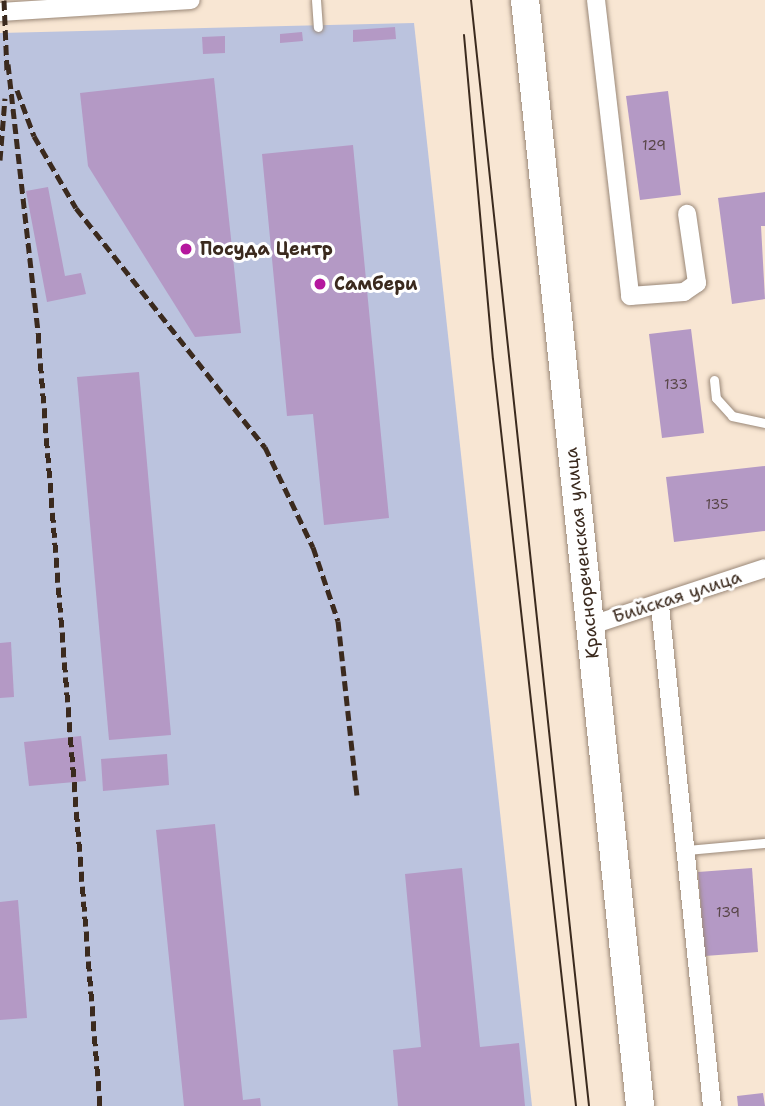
<!DOCTYPE html>
<html>
<head>
<meta charset="utf-8">
<style>
	body { margin:0 }
	#map { position:relative; width:765px; height:1106px; overflow:hidden; background:#f8e6d3; font-family:"Shantell Sans",sans-serif }
	div>[style] { position:absolute }
	[style*='--x'] { left:calc(var(--x)*1px); top:calc(var(--y)*1px); width:calc(var(--w)*1px); rotate:calc(var(--a)*1deg) }
	.industrial>* { inset:0; background:#bbc3de }
	.building>* { inset:0; background:#b499c5 }
	.roads { filter:drop-shadow(0 0 2px #9a8878) drop-shadow(0 0 2px #9a8878) }
	.lane>* { height:9px; margin:-4.5px; padding:0 4.5px; transform-origin:4.5px; border-radius:4.5px; background:#fff }
	.street>* { height:18px; margin:-9px; padding:0 9px; transform-origin:9px; border-radius:9px; background:#fff }
	.primary>* { height:28px; margin:-14px; padding:0 14px; transform-origin:14px; border-radius:14px; background:#fff }
	.tram>* { height:2px; margin:-1px; padding:0 1px; transform-origin:1px; border-radius:1px; background:#3b2a1e }
	.rail>* { height:5px; margin-top:-2.5px; transform-origin:0; background:repeating-linear-gradient(90deg,#3b2a1e 0 10px,transparent 0 15px) }
	.dots>* { width:19px; height:19px; translate:-50% -50%; box-sizing:border-box; border:4px solid #fff; border-radius:50% }
	span { translate:-50% -50%; white-space:nowrap; text-align:center; line-height:1.15; -webkit-text-stroke:6px #fff; paint-order:stroke }
	.number-label { font-size:14px; color:#594648 }
	.number-label span { -webkit-text-stroke-width:0 }
	.poi-label { font-size:18px; color:#3b2a1e; font-weight:700 }
	.left { translate:0 -50%; text-align:left }
	.street-label { font-size:18px; color:#3b2a1e }
</style>
</head>
<body>
<div id="map">
	<div class="industrial">
		<div style="clip-path:polygon(414px 23px,532px 1106px,0 1106px,0 33px)"></div>
	</div>
	<div class="building">
		<div style="clip-path:polygon(395px 27px,396px 39px,353px 42px,353px 30px)"></div>
		<div style="clip-path:polygon(302px 32px,303px 41px,280px 43px,280px 34px)"></div>
		<div style="clip-path:polygon(225px 36px,225px 53px,203px 54px,202px 37px)"></div>
		<div style="clip-path:polygon(214px 78px,241px 333px,195px 337px,88px 166px,80px 93px)"></div>
		<div style="clip-path:polygon(668px 91px,681px 195px,640px 200px,626px 96px)"></div>
		<div style="clip-path:polygon(353px 145px,389px 518px,324px 525px,313px 414px,287px 416px,262px 154px)"></div>
		<div style="clip-path:polygon(48px 187px,65px 276px,81px 273px,86px 294px,47px 302px,26px 191px)"></div>
		<div style="clip-path:polygon(765px 192px,765px 226px,761px 226px,765px 299px,732px 304px,718px 198px)"></div>
		<div style="clip-path:polygon(691px 329px,704px 433px,662px 438px,649px 334px)"></div>
		<div style="clip-path:polygon(139px 372px,171px 735px,109px 740px,77px 377px)"></div>
		<div style="clip-path:polygon(765px 466px,765px 531px,674px 542px,666px 477px)"></div>
		<div style="clip-path:polygon(11px 642px,14px 697px,0 698px,0 643px)"></div>
		<div style="clip-path:polygon(81px 736px,86px 781px,29px 786px,24px 742px)"></div>
		<div style="clip-path:polygon(167px 754px,169px 785px,103px 791px,101px 759px)"></div>
		<div style="clip-path:polygon(215px 824px,243px 1100px,260px 1098px,261px 1106px,184px 1106px,156px 830px)"></div>
		<div style="clip-path:polygon(462px 868px,480px 1047px,519px 1043px,525px 1106px,398px 1106px,393px 1050px,421px 1047px,405px 874px)"></div>
		<div style="clip-path:polygon(752px 868px,758px 952px,705px 956px,698px 872px)"></div>
		<div style="clip-path:polygon(18px 900px,27px 1018px,0 1020px,0 902px)"></div>
		<div style="clip-path:polygon(763px 1093px,765px 1106px,738px 1106px,737px 1096px)"></div>
	</div>
	<div class="roads">
		<div class="lane">
			<div style="--x:316;--y:0;--w:27;--a:86"></div>
			<div style="--x:714;--y:380;--w:18;--a:84"></div>
			<div style="--x:716;--y:398;--w:24;--a:48"></div>
			<div style="--x:732;--y:416;--w:34;--a:12"></div>
			<div style="--x:686;--y:850;--w:79;--a:-5.1"></div>
		</div>
		<div class="street">
			<div style="--x:596;--y:0;--w:298;--a:83.4"></div>
			<div style="--x:630;--y:296;--w:54;--a:-4.2"></div>
			<div style="--x:684;--y:292;--w:16;--a:-35"></div>
			<div style="--x:697;--y:283;--w:70;--a:-98.2"></div>
			<div style="--x:0;--y:12;--w:191;--a:-3.6"></div>
			<div style="--x:660;--y:606;--w:503;--a:84.06"></div>
			<div style="--x:589;--y:626;--w:185;--a:-18.2"></div>
		</div>
		<div class="primary">
			<div style="--x:525;--y:0;--w:1112;--a:84.06"></div>
		</div>
	</div>
	<div class="tram">
		<div style="--x:471;--y:0;--w:1112;--a:83.91"></div>
		<div style="--x:464;--y:35;--w:325;--a:84.9"></div>
		<div style="--x:493;--y:359;--w:752;--a:83.66"></div>
	</div>
	<div class="rail">
		<div style="--x:4;--y:0;--w:73;--a:87.6"></div>
		<div style="--x:8;--y:64;--w:271;--a:83.6"></div>
		<div style="--x:38;--y:333;--w:775;--a:85.41"></div>
		<div style="--x:17;--y:90;--w:49;--a:69.7"></div>
		<div style="--x:34;--y:136;--w:83;--a:59.7"></div>
		<div style="--x:76;--y:208;--w:305;--a:51.7"></div>
		<div style="--x:265;--y:447;--w:111;--a:64.4"></div>
		<div style="--x:313;--y:547;--w:78;--a:71.3"></div>
		<div style="--x:338;--y:621;--w:175;--a:83.8"></div>
		<div style="--x:0;--y:160;--w:62;--a:-85.4"></div>
	</div>
	<div class="dots">
		<div style="left:186px;top:249px;background:#b5179e"></div>
		<div style="left:320px;top:284px;background:#b5179e"></div>
	</div>
	<div class="number-label">
		<span style="left:654px;top:145px">129</span>
		<span style="left:676px;top:384px">133</span>
		<span style="left:717px;top:504px">135</span>
		<span style="left:728px;top:912px">139</span>
	</div>
	<div class="poi-label">
		<span class="left" style="left:200px;top:249px">Посуда Центр</span>
		<span class="left" style="left:334px;top:284px">Самбери</span>
	</div>
	<div class="street-label">
		<span style="left:582px;top:553px;rotate:-96deg">Краснореченская улица</span>
		<span style="left:677px;top:597px;rotate:-18deg">Бийская улица</span>
	</div>
</div>
</body>
</html>
